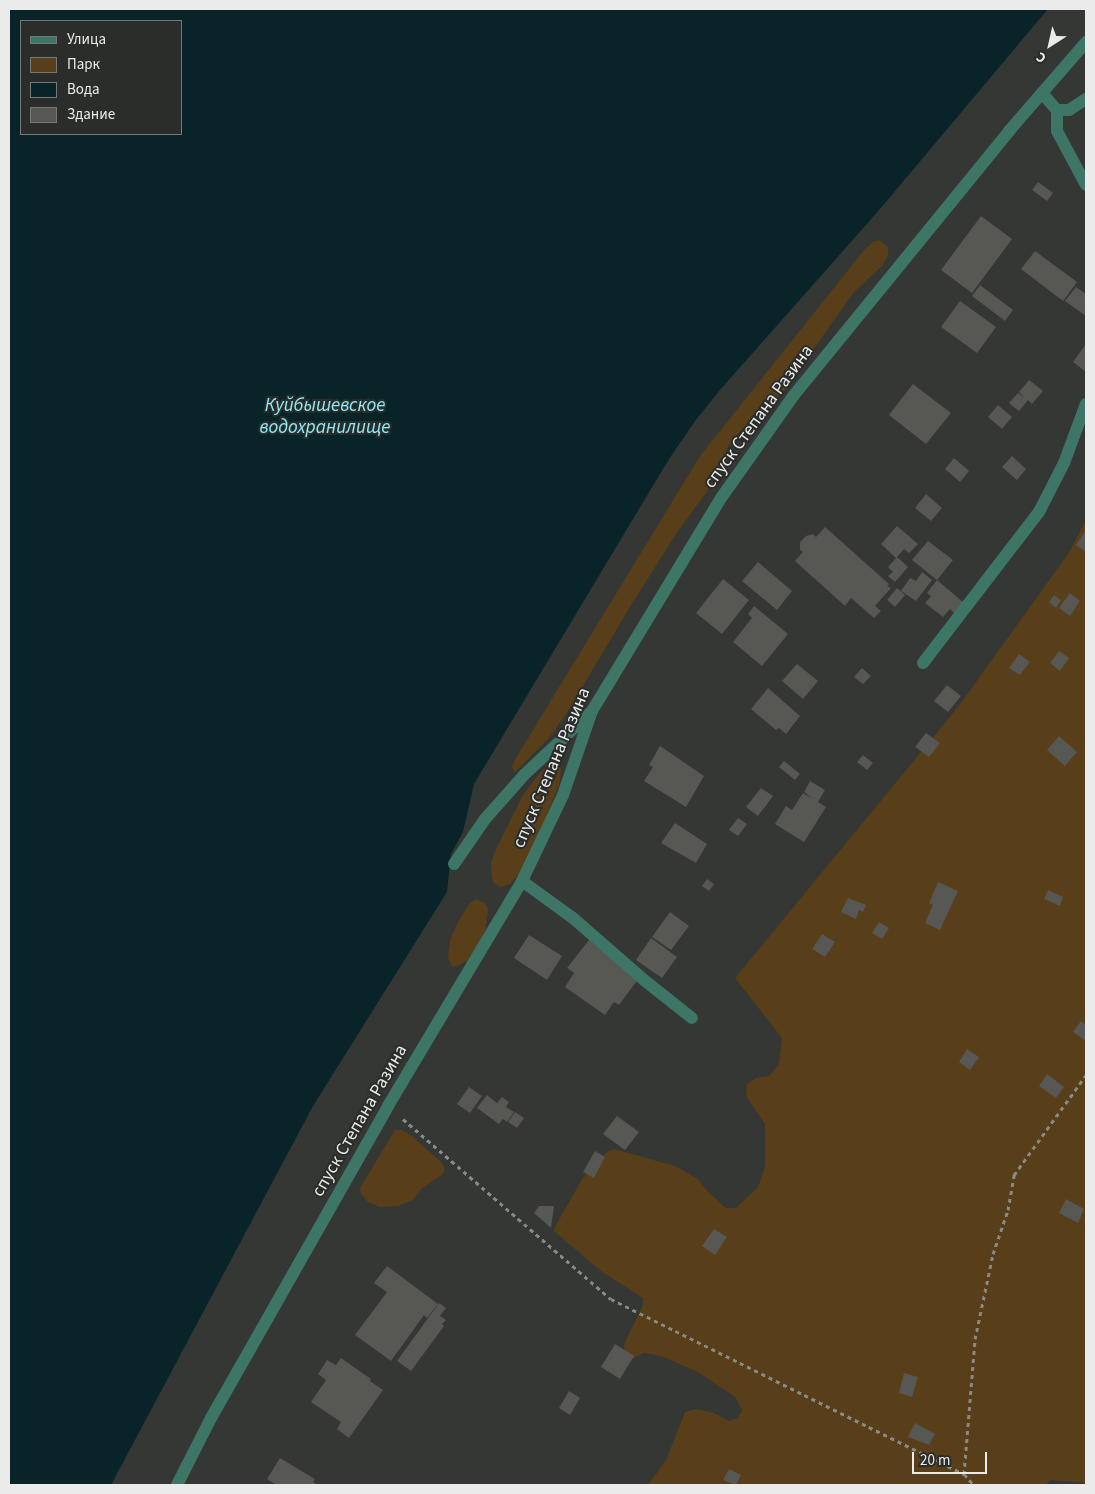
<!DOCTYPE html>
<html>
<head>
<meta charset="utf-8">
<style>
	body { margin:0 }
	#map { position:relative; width:1095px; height:1494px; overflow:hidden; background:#353734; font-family:"Source Sans 3",sans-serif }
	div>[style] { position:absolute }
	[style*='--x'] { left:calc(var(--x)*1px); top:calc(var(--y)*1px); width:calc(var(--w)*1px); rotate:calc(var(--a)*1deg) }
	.green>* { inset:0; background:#583e19 }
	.water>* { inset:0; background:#092428 }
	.building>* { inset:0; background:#575754 }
	.path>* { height:3px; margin-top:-1.5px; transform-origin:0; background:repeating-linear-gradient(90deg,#888a88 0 4px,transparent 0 8px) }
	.minor>* { height:12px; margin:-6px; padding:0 6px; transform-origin:6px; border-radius:6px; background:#3d7667 }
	span { translate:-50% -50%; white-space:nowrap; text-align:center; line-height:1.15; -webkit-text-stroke:4px #2b2d2a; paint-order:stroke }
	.street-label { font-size:18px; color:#eaebea }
	.water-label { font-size:19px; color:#8deaf9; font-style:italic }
	.frame { position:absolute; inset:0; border:10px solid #eaebea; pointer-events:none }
	.legend { position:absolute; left:20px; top:20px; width:162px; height:115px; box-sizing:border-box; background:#2b2d2a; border:1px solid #777977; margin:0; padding:6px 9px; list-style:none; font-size:15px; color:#eaebea }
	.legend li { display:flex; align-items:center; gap:10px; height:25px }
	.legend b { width:25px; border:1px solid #777977 }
	.north { position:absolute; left:1025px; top:20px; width:50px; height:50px; -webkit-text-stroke:4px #2b2d2a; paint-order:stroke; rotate:215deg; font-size:14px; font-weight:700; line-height:20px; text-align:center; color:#eaebea }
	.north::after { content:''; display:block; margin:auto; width:18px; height:22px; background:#eaebea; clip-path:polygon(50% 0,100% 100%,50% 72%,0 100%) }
	.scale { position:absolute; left:912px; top:1452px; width:75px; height:22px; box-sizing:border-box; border:2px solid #eaebea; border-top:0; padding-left:6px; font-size:15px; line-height:18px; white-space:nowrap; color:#eaebea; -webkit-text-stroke:4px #2b2d2a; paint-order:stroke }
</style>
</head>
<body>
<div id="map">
	<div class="green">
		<div style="clip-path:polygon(879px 240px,888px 247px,888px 256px,882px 266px,854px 292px,784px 391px,741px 430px,727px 448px,713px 483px,676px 534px,633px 602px,568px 711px,550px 737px,515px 772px,512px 768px,514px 761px,700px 456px,865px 249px,873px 242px)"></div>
		<div style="clip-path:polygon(1086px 520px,1086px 1483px,1051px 1480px,1045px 1485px,648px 1485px,666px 1460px,685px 1412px,697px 1409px,714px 1413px,729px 1421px,738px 1418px,742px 1410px,735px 1397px,698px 1372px,661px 1356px,644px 1353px,632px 1359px,625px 1354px,624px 1344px,643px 1305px,643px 1298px,601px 1271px,554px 1231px,555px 1227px,582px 1179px,607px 1152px,614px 1149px,675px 1166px,698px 1179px,707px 1191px,726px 1208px,736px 1208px,758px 1187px,765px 1167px,765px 1124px,746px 1096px,747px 1084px,756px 1078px,769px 1076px,779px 1064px,782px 1038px,735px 978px,958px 707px,1070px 551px)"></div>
		<div style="clip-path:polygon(557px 760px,561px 770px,560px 782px,534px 848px,519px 874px,511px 883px,501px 887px,494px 883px,492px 878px,491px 863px,496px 849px,523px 795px,538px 775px,552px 761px)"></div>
		<div style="clip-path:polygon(476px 899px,485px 903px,488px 909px,485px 932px,468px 960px,458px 966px,452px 966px,448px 958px,450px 940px,457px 924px,469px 904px)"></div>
		<div style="clip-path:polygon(395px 1130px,402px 1130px,412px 1136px,442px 1163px,445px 1170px,442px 1175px,421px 1189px,413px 1200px,398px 1206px,380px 1207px,368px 1202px,361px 1194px,360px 1188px)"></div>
	</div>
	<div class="water">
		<div style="clip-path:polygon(evenodd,9px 9px,1048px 9px,880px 209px,720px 390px,695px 421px,669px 459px,474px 784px,463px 832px,451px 854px,447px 892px,313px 1106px,111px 1485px,9px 1485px,9px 9px,21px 21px,181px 21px,181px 134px,21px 134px,21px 21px)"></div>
	</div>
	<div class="building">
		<div style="clip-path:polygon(1038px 182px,1053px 193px,1047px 201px,1032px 190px)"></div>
		<div style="clip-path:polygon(981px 216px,1012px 239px,972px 293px,941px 270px)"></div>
		<div style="clip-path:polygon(1035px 251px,1077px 282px,1063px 301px,1021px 269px)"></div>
		<div style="clip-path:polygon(980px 285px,1013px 310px,1005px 321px,972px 296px)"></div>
		<div style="clip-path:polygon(1076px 287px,1086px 294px,1086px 316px,1065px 301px)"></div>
		<div style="clip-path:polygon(960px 301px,996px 327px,977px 353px,941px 327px)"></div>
		<div style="clip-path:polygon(1086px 344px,1086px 372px,1073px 362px)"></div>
		<div style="clip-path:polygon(1029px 380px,1043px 391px,1032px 404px,1028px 400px,1019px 411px,1009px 403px,1018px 393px,1025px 398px,1019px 392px)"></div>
		<div style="clip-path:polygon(913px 384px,951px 413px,926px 444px,889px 415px)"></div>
		<div style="clip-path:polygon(998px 405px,1012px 417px,1002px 429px,988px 417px)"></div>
		<div style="clip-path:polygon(1012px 456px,1026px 469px,1017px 480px,1002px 467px)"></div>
		<div style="clip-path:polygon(954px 458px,969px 471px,960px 482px,945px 469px)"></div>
		<div style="clip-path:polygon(926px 494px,942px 508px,931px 521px,915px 508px)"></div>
		<div style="clip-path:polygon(897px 526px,918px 544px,909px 553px,904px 549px,896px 558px,881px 544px)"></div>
		<div style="clip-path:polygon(825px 527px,889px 584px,887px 586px,891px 588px,875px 606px,881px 611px,874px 618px,851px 598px,845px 606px,795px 561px,803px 552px,800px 550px,800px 542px,806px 536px,813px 534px,816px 537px)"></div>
		<div style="clip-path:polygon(1086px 530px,1086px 552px,1076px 545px)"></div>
		<div style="clip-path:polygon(928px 541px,953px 560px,937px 580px,912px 560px)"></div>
		<div style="clip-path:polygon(897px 557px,908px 567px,895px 582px,888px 576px,893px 572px,888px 567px)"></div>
		<div style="clip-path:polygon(758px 562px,792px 591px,777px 610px,742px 581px)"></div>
		<div style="clip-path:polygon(922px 572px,932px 580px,916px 601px,901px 591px,910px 578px,916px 581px)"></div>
		<div style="clip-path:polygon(723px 579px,749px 600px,722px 634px,696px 613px)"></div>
		<div style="clip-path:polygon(937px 580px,964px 603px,955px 614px,950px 609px,943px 617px,925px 603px,931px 596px,927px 593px)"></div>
		<div style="clip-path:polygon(897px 588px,905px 595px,895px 607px,887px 600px)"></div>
		<div style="clip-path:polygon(1070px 593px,1080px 601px,1070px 616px,1059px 608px)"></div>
		<div style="clip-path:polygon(1054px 595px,1061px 600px,1056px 608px,1049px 602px)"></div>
		<div style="clip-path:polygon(754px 606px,788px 634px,762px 666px,733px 642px,752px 618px,748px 614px)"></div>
		<div style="clip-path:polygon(1059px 651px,1069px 658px,1060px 671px,1050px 663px)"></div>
		<div style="clip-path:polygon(1019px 654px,1030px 662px,1020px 675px,1009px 668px)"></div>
		<div style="clip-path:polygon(797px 664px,818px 681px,803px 699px,782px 681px)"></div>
		<div style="clip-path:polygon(862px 668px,871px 676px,863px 684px,854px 677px)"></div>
		<div style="clip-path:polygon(947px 685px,961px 696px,948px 712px,934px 701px)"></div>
		<div style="clip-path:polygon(768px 688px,800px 716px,786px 734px,779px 728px,776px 730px,751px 709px)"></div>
		<div style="clip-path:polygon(926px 733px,940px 743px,929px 757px,915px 747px)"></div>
		<div style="clip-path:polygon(1059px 736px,1077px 752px,1065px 766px,1047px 750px)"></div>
		<div style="clip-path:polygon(660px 746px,704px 776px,686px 807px,644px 781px,653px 767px,649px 765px)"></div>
		<div style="clip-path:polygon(863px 755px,873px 763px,867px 770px,857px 762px)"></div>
		<div style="clip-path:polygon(784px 761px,800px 774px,795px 780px,779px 767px)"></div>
		<div style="clip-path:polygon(810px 781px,825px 790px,818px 802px,826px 807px,804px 842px,775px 824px,786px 806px,792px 810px,803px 793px,813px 799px,804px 792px)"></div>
		<div style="clip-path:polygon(761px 788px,773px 796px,758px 816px,746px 807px)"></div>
		<div style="clip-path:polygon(738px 818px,747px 824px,738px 836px,729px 830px)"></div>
		<div style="clip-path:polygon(675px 823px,707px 844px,696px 863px,661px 843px)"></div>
		<div style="clip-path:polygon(707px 879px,714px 884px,709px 891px,702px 886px)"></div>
		<div style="clip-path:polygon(938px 882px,958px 891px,940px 930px,925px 923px,933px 905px,929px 903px)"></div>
		<div style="clip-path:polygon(1048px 890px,1063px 897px,1060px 906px,1044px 899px)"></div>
		<div style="clip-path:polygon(848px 898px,866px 905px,863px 912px,859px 910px,856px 919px,841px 912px)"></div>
		<div style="clip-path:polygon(670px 912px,689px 926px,671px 950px,652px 937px)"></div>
		<div style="clip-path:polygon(879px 922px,889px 928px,882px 939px,872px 933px)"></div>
		<div style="clip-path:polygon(822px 934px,835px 942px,825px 957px,812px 949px)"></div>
		<div style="clip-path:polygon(529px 935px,562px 956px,547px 980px,514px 958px)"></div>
		<div style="clip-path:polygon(651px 938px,677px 957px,662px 978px,636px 960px)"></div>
		<div style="clip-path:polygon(589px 940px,639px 978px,619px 1005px,614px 1002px,605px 1015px,565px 987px,574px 973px,567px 968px)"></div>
		<div style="clip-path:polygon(1081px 1021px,1086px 1025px,1086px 1041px,1073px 1032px)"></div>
		<div style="clip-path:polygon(967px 1049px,979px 1057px,970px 1070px,959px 1062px)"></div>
		<div style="clip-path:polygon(1047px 1074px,1064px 1087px,1056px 1098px,1039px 1086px)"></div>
		<div style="clip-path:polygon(469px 1087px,482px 1096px,470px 1113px,457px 1104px)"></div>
		<div style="clip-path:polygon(487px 1095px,497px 1103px,502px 1097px,509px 1102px,506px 1107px,514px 1112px,507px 1122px,503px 1119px,499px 1124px,477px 1108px)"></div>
		<div style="clip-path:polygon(515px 1112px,524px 1118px,517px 1128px,508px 1122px)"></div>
		<div style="clip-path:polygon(617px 1116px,639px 1132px,625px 1150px,603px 1134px)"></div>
		<div style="clip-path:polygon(595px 1151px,605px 1157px,594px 1178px,583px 1172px)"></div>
		<div style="clip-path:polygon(1066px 1199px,1084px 1209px,1078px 1223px,1059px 1213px)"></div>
		<div style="clip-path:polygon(539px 1206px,554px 1206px,551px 1228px,534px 1213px)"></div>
		<div style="clip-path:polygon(714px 1229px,727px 1237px,715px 1255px,702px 1246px)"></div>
		<div style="clip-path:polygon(387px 1266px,438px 1304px,427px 1318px,424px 1315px,391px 1361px,355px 1335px,387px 1292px,374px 1283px)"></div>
		<div style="clip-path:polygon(439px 1303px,446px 1308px,440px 1316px,446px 1320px,442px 1324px,444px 1326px,411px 1371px,397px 1361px)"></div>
		<div style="clip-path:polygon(615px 1344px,634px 1356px,620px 1379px,601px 1367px)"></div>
		<div style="clip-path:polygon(341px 1358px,371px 1379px,370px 1381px,383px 1390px,349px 1438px,337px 1429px,341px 1422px,311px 1402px,326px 1380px,318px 1374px,327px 1360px,336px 1365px)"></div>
		<div style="clip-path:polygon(904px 1373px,918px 1377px,912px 1397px,899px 1393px)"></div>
		<div style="clip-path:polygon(569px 1391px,580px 1398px,570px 1415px,559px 1408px)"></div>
		<div style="clip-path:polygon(915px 1423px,935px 1434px,929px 1445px,908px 1437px)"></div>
		<div style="clip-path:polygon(280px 1458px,315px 1479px,313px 1482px,317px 1485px,276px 1485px,267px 1479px)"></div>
		<div style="clip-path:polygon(729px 1469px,741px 1475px,736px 1485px,723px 1480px)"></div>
	</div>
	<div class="path">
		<div style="--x:403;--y:1119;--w:275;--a:40.9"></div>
		<div style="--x:611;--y:1299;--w:394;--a:26.4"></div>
		<div style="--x:964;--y:1474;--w:15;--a:48"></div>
		<div style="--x:964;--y:1474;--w:135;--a:-85.3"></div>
		<div style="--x:975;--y:1339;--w:87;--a:-78"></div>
		<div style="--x:993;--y:1254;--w:46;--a:-71.2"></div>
		<div style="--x:1008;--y:1210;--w:36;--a:-80"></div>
		<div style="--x:1014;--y:1175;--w:123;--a:-54.2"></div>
	</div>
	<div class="minor">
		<div style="--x:1042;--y:93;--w:23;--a:49"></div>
		<div style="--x:1057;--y:110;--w:12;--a:0"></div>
		<div style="--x:1069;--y:110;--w:20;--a:-33"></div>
		<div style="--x:1057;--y:110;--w:21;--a:90"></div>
		<div style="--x:1057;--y:131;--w:61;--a:61.8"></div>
		<div style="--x:923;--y:663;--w:190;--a:-52.5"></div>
		<div style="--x:1039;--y:512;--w:55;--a:-63"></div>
		<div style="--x:1064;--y:463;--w:63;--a:-69.6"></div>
		<div style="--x:454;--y:864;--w:55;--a:-55.4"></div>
		<div style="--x:485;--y:819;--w:59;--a:-48.4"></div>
		<div style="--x:524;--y:775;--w:91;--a:-43.2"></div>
		<div style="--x:522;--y:881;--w:63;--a:36"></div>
		<div style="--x:573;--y:918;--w:94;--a:41.1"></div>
		<div style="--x:644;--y:980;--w:61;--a:38.4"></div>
		<div style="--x:177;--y:1485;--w:75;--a:-63.1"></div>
		<div style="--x:211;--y:1418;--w:359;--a:-60.4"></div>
		<div style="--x:388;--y:1106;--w:262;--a:-59.2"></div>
		<div style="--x:522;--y:881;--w:95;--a:-64.5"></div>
		<div style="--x:563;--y:795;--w:89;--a:-71"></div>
		<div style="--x:592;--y:711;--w:249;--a:-58.8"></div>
		<div style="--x:721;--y:498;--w:126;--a:-54.7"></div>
		<div style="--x:794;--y:395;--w:340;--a:-50.8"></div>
		<div style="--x:1009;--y:131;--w:118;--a:-49.1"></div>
	</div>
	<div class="street-label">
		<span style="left:759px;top:417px;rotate:-54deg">спуск Степана Разина</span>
		<span style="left:552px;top:768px;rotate:-67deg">спуск Степана Разина</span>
		<span style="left:360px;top:1121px;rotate:-60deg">спуск Степана Разина</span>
	</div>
	<div class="water-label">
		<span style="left:325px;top:417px">Куйбышевское<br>водохранилище</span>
	</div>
	<div class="frame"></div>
	<ul class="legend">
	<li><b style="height:6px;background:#3d7667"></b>Улица</li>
	<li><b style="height:14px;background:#583e19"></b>Парк</li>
	<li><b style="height:14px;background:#092428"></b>Вода</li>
	<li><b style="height:14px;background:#575754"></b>Здание</li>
	</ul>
	<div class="north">С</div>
	<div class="scale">20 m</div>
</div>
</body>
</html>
